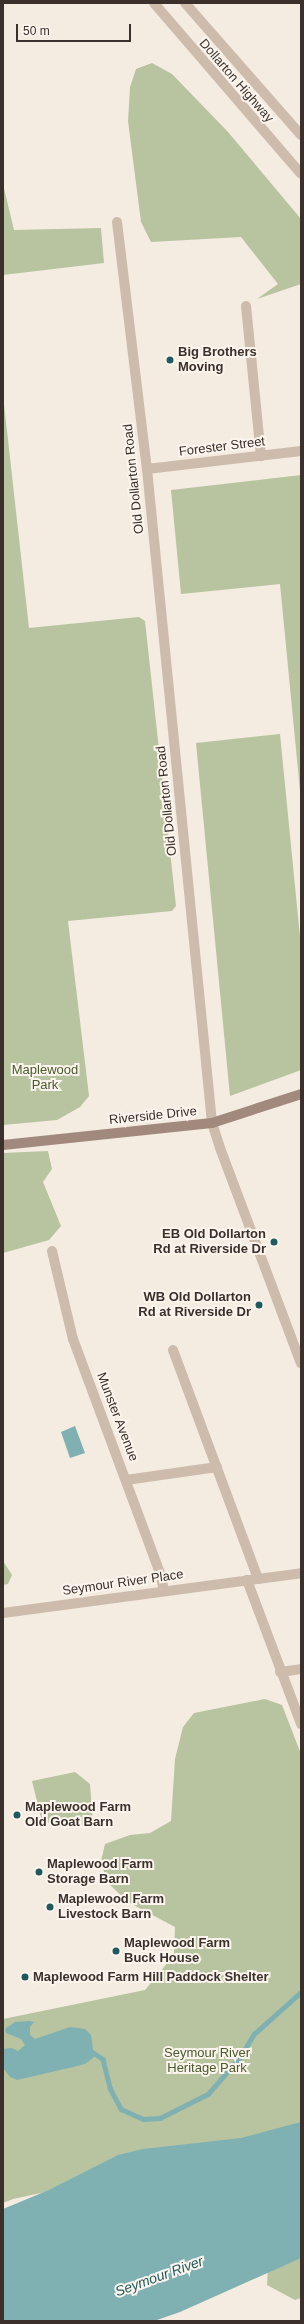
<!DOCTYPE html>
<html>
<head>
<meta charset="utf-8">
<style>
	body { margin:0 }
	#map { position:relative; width:304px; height:2324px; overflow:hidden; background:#f4ebe1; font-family:Arial,sans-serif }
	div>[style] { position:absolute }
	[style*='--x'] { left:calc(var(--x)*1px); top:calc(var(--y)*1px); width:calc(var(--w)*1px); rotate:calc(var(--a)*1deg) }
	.green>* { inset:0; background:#b8c4a0 }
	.water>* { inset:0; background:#7fb0b2 }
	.stream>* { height:4.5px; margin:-2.25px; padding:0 2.25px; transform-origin:2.25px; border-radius:2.25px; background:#7fb0b2 }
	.minor>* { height:10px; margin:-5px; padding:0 5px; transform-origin:5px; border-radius:5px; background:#cdbbac }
	.tertiary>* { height:10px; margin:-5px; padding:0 5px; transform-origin:5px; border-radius:5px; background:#cdbbac }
	.secondary>* { height:10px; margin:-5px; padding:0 5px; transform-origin:5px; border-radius:5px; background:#a18a7d }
	.dots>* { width:11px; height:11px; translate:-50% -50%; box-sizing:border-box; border:2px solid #fbf5ee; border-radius:50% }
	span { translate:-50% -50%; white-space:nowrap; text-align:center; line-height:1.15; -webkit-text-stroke:4px #fbf5ee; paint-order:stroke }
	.street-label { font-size:13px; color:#3b302b }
	.poi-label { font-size:13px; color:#3b302b; font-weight:700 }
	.left { translate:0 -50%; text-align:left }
	.right { translate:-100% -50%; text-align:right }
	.park-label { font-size:13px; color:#4a5a2e }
	.water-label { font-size:14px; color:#1f5a5e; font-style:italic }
	.frame { position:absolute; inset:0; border:4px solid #3b302b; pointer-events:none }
	.scale { position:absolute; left:16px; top:24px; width:115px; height:18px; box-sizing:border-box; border:2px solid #3b302b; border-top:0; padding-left:5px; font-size:12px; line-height:14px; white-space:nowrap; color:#3b302b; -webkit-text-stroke:3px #fbf5ee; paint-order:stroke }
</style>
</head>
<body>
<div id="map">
	<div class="green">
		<div style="clip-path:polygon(152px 63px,172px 74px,228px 132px,301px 219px,301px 284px,257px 299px,278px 284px,241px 237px,151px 242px,141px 222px,128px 121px,130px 87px,136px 69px)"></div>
		<div style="clip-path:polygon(3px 184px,14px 230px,101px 228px,104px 263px,3px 275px)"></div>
		<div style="clip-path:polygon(3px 395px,29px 628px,139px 617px,145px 621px,176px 906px,172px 911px,68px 921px,89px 1096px,80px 1107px,57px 1120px,3px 1125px)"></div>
		<div style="clip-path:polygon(301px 475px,301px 801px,280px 584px,181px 594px,171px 490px)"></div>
		<div style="clip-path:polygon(280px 734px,301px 947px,301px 1070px,230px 1096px,196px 743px)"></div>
		<div style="clip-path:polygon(48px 1151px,52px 1169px,43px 1182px,61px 1226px,49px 1240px,3px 1253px,3px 1153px)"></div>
		<div style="clip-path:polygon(3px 1561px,12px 1575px,8px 1584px,3px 1585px)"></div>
		<div style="clip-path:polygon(265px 1699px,282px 1705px,301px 1754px,301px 2131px,224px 2154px,13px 2199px,3px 2203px,3px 2019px,145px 1990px,174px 1955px,175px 1927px,128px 1902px,107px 1882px,101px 1861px,105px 1844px,130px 1835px,150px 1833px,171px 1821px,175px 1759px,183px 1727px,194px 1713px)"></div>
		<div style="clip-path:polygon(75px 1772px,90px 1784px,93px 1826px,42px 1822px,32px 1781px)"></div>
		<div style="clip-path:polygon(301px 2229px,301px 2298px,295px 2300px,267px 2285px,269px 2249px)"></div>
	</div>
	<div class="water">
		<div style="clip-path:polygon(75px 1426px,85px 1453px,70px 1458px,61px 1432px)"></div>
		<div style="clip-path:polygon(29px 2021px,34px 2022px,30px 2027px,30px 2035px,35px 2039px,70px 2027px,85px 2029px,91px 2035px,94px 2057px,85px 2064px,73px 2067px,17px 2080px,10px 2077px,3px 2068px,3px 2049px,12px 2048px,18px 2051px,25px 2045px,21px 2039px,6px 2033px,5px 2029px,15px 2022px)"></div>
		<div style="clip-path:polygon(301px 2122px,301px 2258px,180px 2312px,154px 2321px,3px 2321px,3px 2209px,49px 2190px,118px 2155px,143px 2149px,241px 2138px)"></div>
	</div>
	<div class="stream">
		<div style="--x:88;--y:2049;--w:18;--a:34"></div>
		<div style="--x:103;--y:2059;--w:30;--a:76"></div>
		<div style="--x:110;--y:2088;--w:24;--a:62"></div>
		<div style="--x:121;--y:2109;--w:24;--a:24"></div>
		<div style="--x:143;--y:2119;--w:17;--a:-3"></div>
		<div style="--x:160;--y:2118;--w:54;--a:-26.6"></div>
		<div style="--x:208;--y:2094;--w:49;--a:-49.1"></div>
		<div style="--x:240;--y:2057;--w:27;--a:-59"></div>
		<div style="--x:254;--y:2034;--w:63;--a:-41.8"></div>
	</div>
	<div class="minor">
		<div style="--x:117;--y:222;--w:249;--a:83.1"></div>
		<div style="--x:147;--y:469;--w:657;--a:84.32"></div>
		<div style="--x:212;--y:1123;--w:26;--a:72"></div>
		<div style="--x:220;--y:1148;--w:230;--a:69.4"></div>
		<div style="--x:246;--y:306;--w:151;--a:84.3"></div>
		<div style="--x:147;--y:469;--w:155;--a:-6.7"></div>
		<div style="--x:52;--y:1251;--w:90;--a:76.6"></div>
		<div style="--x:73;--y:1339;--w:253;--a:69.6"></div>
		<div style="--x:161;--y:1576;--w:15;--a:79"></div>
		<div style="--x:173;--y:1350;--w:244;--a:69.6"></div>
		<div style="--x:126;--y:1480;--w:92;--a:-8.1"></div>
		<div style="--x:247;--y:1580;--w:154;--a:69.4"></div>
		<div style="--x:3;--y:1613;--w:301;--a:-7.6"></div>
		<div style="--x:280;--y:1672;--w:21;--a:-8"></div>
	</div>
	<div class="tertiary">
		<div style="--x:154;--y:3;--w:225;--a:49.3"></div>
		<div style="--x:185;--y:3;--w:176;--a:48.7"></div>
	</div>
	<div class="secondary">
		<div style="--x:3;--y:1145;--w:210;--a:-6"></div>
		<div style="--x:212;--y:1123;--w:94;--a:-18"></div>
	</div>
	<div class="dots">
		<div style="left:170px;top:360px;background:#1f5a5e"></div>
		<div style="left:274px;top:1242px;background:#1f5a5e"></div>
		<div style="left:259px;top:1305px;background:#1f5a5e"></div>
		<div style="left:17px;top:1815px;background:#1f5a5e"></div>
		<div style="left:39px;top:1872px;background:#1f5a5e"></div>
		<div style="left:50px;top:1907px;background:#1f5a5e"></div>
		<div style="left:116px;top:1951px;background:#1f5a5e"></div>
		<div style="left:25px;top:1977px;background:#1f5a5e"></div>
	</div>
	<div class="street-label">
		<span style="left:236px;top:81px;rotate:49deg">Dollarton Highway</span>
		<span style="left:222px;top:447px;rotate:-7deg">Forester Street</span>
		<span style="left:134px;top:479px;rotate:-96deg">Old Dollarton Road</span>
		<span style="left:167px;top:801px;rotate:-96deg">Old Dollarton Road</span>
		<span style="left:153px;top:1116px;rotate:-6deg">Riverside Drive</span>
		<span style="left:117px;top:1417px;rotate:69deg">Munster Avenue</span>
		<span style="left:123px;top:1583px;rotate:-8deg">Seymour River Place</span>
	</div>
	<div class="poi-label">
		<span class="left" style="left:178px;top:360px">Big Brothers<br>Moving</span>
		<span class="right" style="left:266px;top:1242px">EB Old Dollarton<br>Rd at Riverside Dr</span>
		<span class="right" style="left:251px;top:1305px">WB Old Dollarton<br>Rd at Riverside Dr</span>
		<span class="left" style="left:25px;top:1815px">Maplewood Farm<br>Old Goat Barn</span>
		<span class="left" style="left:47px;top:1872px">Maplewood Farm<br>Storage Barn</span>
		<span class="left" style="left:58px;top:1907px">Maplewood Farm<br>Livestock Barn</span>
		<span class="left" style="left:124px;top:1951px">Maplewood Farm<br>Buck House</span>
		<span class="left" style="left:33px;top:1977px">Maplewood Farm Hill Paddock Shelter</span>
	</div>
	<div class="park-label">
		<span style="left:45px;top:1078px">Maplewood<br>Park</span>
		<span style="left:207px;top:2061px">Seymour River<br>Heritage Park</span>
	</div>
	<div class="water-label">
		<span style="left:159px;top:2276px;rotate:-20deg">Seymour River</span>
	</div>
	<div class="frame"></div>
	<div class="scale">50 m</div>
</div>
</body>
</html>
